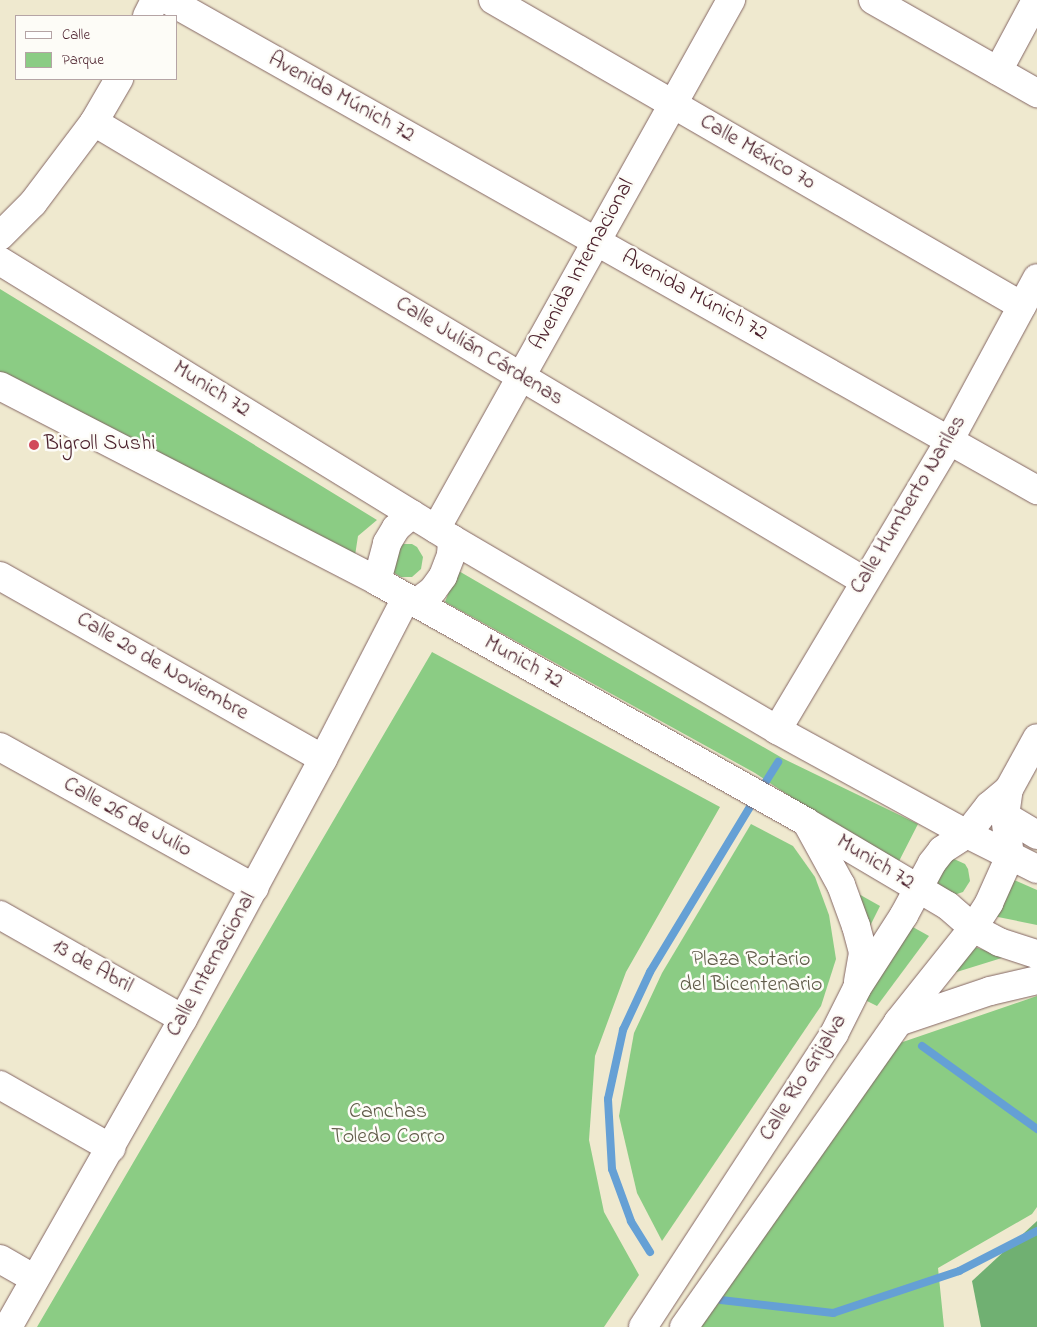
<!DOCTYPE html>
<html>
<head>
<meta charset="utf-8">
<style>
	body { margin:0 }
	#map { position:relative; width:1037px; height:1327px; overflow:hidden; background:#efe9cf; font-family:"Indie Flower",sans-serif }
	div>[style] { position:absolute }
	[style*='--x'] { left:calc(var(--x)*1px); top:calc(var(--y)*1px); width:calc(var(--w)*1px); rotate:calc(var(--a)*1deg) }
	.green>* { inset:0; background:#8bcc84 }
	.forest>* { inset:0; background:#70b072 }
	.stream>* { height:8px; margin:-4px; padding:0 4px; transform-origin:4px; border-radius:4px; background:#65a0d5 }
	.roads { filter:drop-shadow(0 0 1px #846664) drop-shadow(0 0 1px #846664) }
	.minor>* { height:28px; margin:-14px; padding:0 14px; transform-origin:14px; border-radius:14px; background:#fff }
	.major>* { height:28px; margin:-14px; padding:0 14px; transform-origin:14px; border-radius:14px; background:#fff }
	.dots>* { width:14px; height:14px; translate:-50% -50%; box-sizing:border-box; border:2px solid #fdfcf7; border-radius:50% }
	span { translate:-50% -50%; white-space:nowrap; text-align:center; line-height:1.15; -webkit-text-stroke:5px #fdfcf7; paint-order:stroke }
	.street-label { font-size:22px; color:#4a1f2b }
	.poi-label { font-size:22px; color:#4a1f2b }
	.left { translate:0 -50%; text-align:left }
	.park-label { font-size:22px; color:#615c4a }
	.legend { position:absolute; left:15px; top:15px; width:162px; height:65px; box-sizing:border-box; background:#fdfcf7; border:1px solid #b5a4a5; margin:0; padding:6px 9px; list-style:none; font-size:15px; color:#4a1f2b }
	.legend li { display:flex; align-items:center; gap:10px; height:25px }
	.legend b { width:25px; border:1px solid #b5a4a5 }
</style>
</head>
<body>
<div id="map">
	<div class="green">
		<div style="clip-path:polygon(0 289px,377px 520px,358px 536px,354px 562px,0 376px)"></div>
		<div style="clip-path:polygon(401px 544px,412px 544px,417px 547px,423px 557px,421px 569px,412px 577px,401px 577px,391px 571px)"></div>
		<div style="clip-path:polygon(457px 570px,784px 759px,918px 824px,896px 867px,755px 773px,445px 602px)"></div>
		<div style="clip-path:polygon(432px 652px,720px 807px,626px 972px,595px 1056px,589px 1140px,604px 1212px,639px 1275px,604px 1327px,37px 1327px)"></div>
		<div style="clip-path:polygon(751px 824px,793px 846px,815px 877px,829px 915px,836px 959px,821px 1006px,662px 1241px,637px 1193px,619px 1116px,634px 1033px,662px 973px)"></div>
		<div style="clip-path:polygon(954px 859px,965px 864px,968px 869px,970px 881px,963px 892px,951px 896px,940px 892px,933px 875px,934px 870px)"></div>
		<div style="clip-path:polygon(1014px 880px,1037px 890px,1037px 925px,993px 916px)"></div>
		<div style="clip-path:polygon(848px 888px,880px 906px,864px 938px)"></div>
		<div style="clip-path:polygon(911px 926px,929px 936px,877px 1006px,865px 1000px)"></div>
		<div style="clip-path:polygon(966px 944px,1005px 957px,947px 975px)"></div>
		<div style="clip-path:polygon(1037px 996px,1037px 1207px,1032px 1214px,938px 1268px,944px 1327px,698px 1327px,894px 1045px)"></div>
	</div>
	<div class="forest">
		<div style="clip-path:polygon(1037px 1221px,1037px 1327px,981px 1327px,972px 1281px)"></div>
	</div>
	<div class="stream">
		<div style="--x:765;--y:783;--w:25;--a:-58"></div>
		<div style="--x:922;--y:1046;--w:142;--a:35.8"></div>
		<div style="--x:650;--y:1252;--w:36;--a:-122"></div>
		<div style="--x:631;--y:1221;--w:55;--a:-110.1"></div>
		<div style="--x:612;--y:1169;--w:70;--a:-93.3"></div>
		<div style="--x:608;--y:1099;--w:71;--a:-77.7"></div>
		<div style="--x:623;--y:1030;--w:64;--a:-65"></div>
		<div style="--x:650;--y:972;--w:193;--a:-58.8"></div>
		<div style="--x:721;--y:1300;--w:113;--a:6.6"></div>
		<div style="--x:833;--y:1313;--w:133;--a:-18.4"></div>
		<div style="--x:959;--y:1271;--w:88;--a:-27.1"></div>
	</div>
	<div class="roads">
		<div class="minor">
			<div style="--x:168;--y:0;--w:998;--a:29.42"></div>
			<div style="--x:493;--y:0;--w:611;--a:30.05"></div>
			<div style="--x:873;--y:0;--w:189;--a:29.6"></div>
			<div style="--x:998;--y:71;--w:81;--a:-61.8"></div>
			<div style="--x:94;--y:122;--w:896;--a:30.8"></div>
			<div style="--x:436;--y:529;--w:606;--a:-60.85"></div>
			<div style="--x:0;--y:576;--w:371;--a:29.5"></div>
			<div style="--x:777;--y:730;--w:336;--a:-59.2"></div>
			<div style="--x:949;--y:441;--w:185;--a:-61.6"></div>
			<div style="--x:0;--y:747;--w:291;--a:29"></div>
			<div style="--x:995;--y:810;--w:49;--a:30.8"></div>
			<div style="--x:967;--y:834;--w:36;--a:-52"></div>
			<div style="--x:989;--y:806;--w:26;--a:-40"></div>
			<div style="--x:1010;--y:856;--w:40;--a:-97.1"></div>
			<div style="--x:1005;--y:816;--w:27;--a:-82"></div>
			<div style="--x:1009;--y:789;--w:58;--a:-61.2"></div>
			<div style="--x:0;--y:915;--w:210;--a:29.6"></div>
			<div style="--x:0;--y:1085;--w:128;--a:29.6"></div>
			<div style="--x:0;--y:1259;--w:40;--a:29.7"></div>
			<div style="--x:8;--y:1327;--w:354;--a:-60.4"></div>
			<div style="--x:183;--y:1019;--w:295;--a:-61.7"></div>
			<div style="--x:323;--y:759;--w:181;--a:-62.7"></div>
		</div>
		<div class="major">
			<div style="--x:147;--y:16;--w:18;--a:-63"></div>
			<div style="--x:0;--y:236;--w:47;--a:-45"></div>
			<div style="--x:33;--y:203;--w:101;--a:-53"></div>
			<div style="--x:94;--y:122;--w:50;--a:-59.8"></div>
			<div style="--x:0;--y:261;--w:531;--a:31.59"></div>
			<div style="--x:452;--y:539;--w:377;--a:30.4"></div>
			<div style="--x:777;--y:730;--w:217;--a:28.7"></div>
			<div style="--x:967;--y:834;--w:78;--a:26.6"></div>
			<div style="--x:0;--y:386;--w:424;--a:27.3"></div>
			<div style="--x:377;--y:581;--w:492;--a:29.3"></div>
			<div style="--x:806;--y:822;--w:165;--a:30.6"></div>
			<div style="--x:948;--y:906;--w:33;--a:41"></div>
			<div style="--x:973;--y:928;--w:30;--a:28"></div>
			<div style="--x:999;--y:942;--w:40;--a:18"></div>
			<div style="--x:377;--y:581;--w:39;--a:-75"></div>
			<div style="--x:387;--y:543;--w:17;--a:-59"></div>
			<div style="--x:396;--y:528;--w:21;--a:-41"></div>
			<div style="--x:416;--y:603;--w:21;--a:-37"></div>
			<div style="--x:433;--y:590;--w:17;--a:-54"></div>
			<div style="--x:443;--y:576;--w:22;--a:-69"></div>
			<div style="--x:451;--y:555;--w:16;--a:-86"></div>
			<div style="--x:807;--y:823;--w:71;--a:61.3"></div>
			<div style="--x:841;--y:885;--w:44;--a:69.9"></div>
			<div style="--x:856;--y:926;--w:28;--a:75"></div>
			<div style="--x:863;--y:953;--w:29;--a:100"></div>
			<div style="--x:898;--y:1022;--w:97;--a:-18.6"></div>
			<div style="--x:990;--y:991;--w:48;--a:-13.2"></div>
			<div style="--x:643;--y:1327;--w:350;--a:-56.9"></div>
			<div style="--x:834;--y:1034;--w:51;--a:-63.4"></div>
			<div style="--x:857;--y:988;--w:87;--a:-57.2"></div>
			<div style="--x:904;--y:915;--w:59;--a:-61.7"></div>
			<div style="--x:932;--y:863;--w:16;--a:-52"></div>
			<div style="--x:942;--y:850;--w:30;--a:-33"></div>
			<div style="--x:684;--y:1327;--w:373;--a:-54.9"></div>
			<div style="--x:898;--y:1022;--w:120;--a:-51.4"></div>
			<div style="--x:973;--y:928;--w:30;--a:-57"></div>
			<div style="--x:989;--y:903;--w:51;--a:-65.9"></div>
		</div>
	</div>
	<div class="dots">
		<div style="left:34px;top:445px;background:#d1495b"></div>
	</div>
	<div class="street-label">
		<span style="left:341px;top:98px;rotate:29deg">Avenida Múnich 72</span>
		<span style="left:757px;top:153px;rotate:30deg">Calle México 70</span>
		<span style="left:583px;top:265px;rotate:-61deg">Avenida Internacional</span>
		<span style="left:694px;top:296px;rotate:29deg">Avenida Múnich 72</span>
		<span style="left:479px;top:352px;rotate:31deg">Calle Julián Cárdenas</span>
		<span style="left:211px;top:390px;rotate:32deg">Munich 72</span>
		<span style="left:909px;top:505px;rotate:-59deg">Calle Humberto Nariles</span>
		<span style="left:523px;top:663px;rotate:29deg">Munich 72</span>
		<span style="left:162px;top:667px;rotate:30deg">Calle 20 de Noviembre</span>
		<span style="left:127px;top:818px;rotate:29deg">Calle 26 de Julio</span>
		<span style="left:875px;top:863px;rotate:31deg">Munich 72</span>
		<span style="left:212px;top:965px;rotate:-61deg">Calle Internacional</span>
		<span style="left:92px;top:967px;rotate:29deg">13 de Abril</span>
		<span style="left:804px;top:1078px;rotate:-58deg">Calle Río Grijalva</span>
	</div>
	<div class="poi-label">
		<span class="left" style="left:44px;top:445px">Bigroll Sushi</span>
	</div>
	<div class="park-label">
		<span style="left:751px;top:973px">Plaza Rotario<br>del Bicentenario</span>
		<span style="left:388px;top:1125px">Canchas<br>Toledo Corro</span>
	</div>
	<ul class="legend">
	<li><b style="height:6px;background:#fff"></b>Calle</li>
	<li><b style="height:14px;background:#8bcc84"></b>Parque</li>
	</ul>
</div>
</body>
</html>
